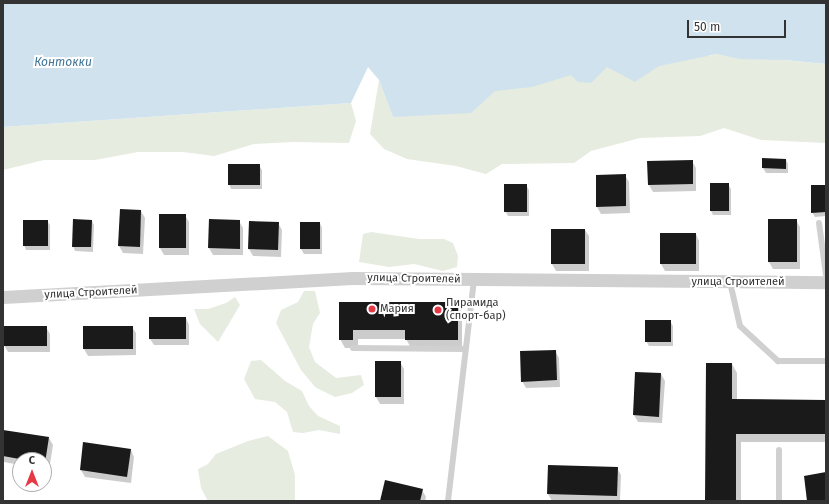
<!DOCTYPE html>
<html>
<head>
<meta charset="utf-8">
<style>
	body { margin:0 }
	#map { position:relative; width:829px; height:504px; overflow:hidden; background:#fff; font-family:"Fira Sans",sans-serif }
	div>[style] { position:absolute }
	[style*='--x'] { left:calc(var(--x)*1px); top:calc(var(--y)*1px); width:calc(var(--w)*1px); rotate:calc(var(--a)*1deg) }
	.green>* { inset:0; background:#e6ecdf }
	.water>* { inset:0; background:#cfe2ee }
	.shadow>* { inset:0; background:#0003 }
	.building>* { inset:0; background:#1a1a1a }
	.service>* { height:6px; margin:-3px; padding:0 3px; transform-origin:3px; border-radius:3px; background:#d0d0d0 }
	.minor>* { height:13px; margin:-6.5px; padding:0 6.5px; transform-origin:6.5px; border-radius:6.5px; background:#d0d0d0 }
	.dots>* { width:11px; height:11px; translate:-50% -50%; box-sizing:border-box; border:2px solid #fff; border-radius:50% }
	span { translate:-50% -50%; white-space:nowrap; text-align:center; line-height:1.15; -webkit-text-stroke:4px #fff; paint-order:stroke }
	.street-label { font-size:11px; color:#333 }
	.poi-label { font-size:11px; color:#333 }
	.left { translate:0 -50%; text-align:left }
	.water-label { font-size:12px; color:#3f7597; font-style:italic }
	.frame { position:absolute; inset:0; border:4px solid #333; pointer-events:none }
	.north { position:absolute; left:12px; top:452px; width:40px; height:40px; box-sizing:border-box; background:#fff; border:1px solid #adadad; border-radius:50%; rotate:0deg; font-size:11px; font-weight:700; line-height:16px; text-align:center; color:#333 }
	.north::after { content:''; display:block; margin:auto; width:14px; height:18px; background:#e63946; clip-path:polygon(50% 0,100% 100%,50% 72%,0 100%) }
	.scale { position:absolute; left:687px; top:20px; width:99px; height:18px; box-sizing:border-box; border:2px solid #333; border-top:0; padding-left:5px; font-size:12px; line-height:14px; white-space:nowrap; color:#333; -webkit-text-stroke:3px #fff; paint-order:stroke }
</style>
</head>
<body>
<div id="map">
	<div class="green">
		<div style="clip-path:polygon(702px 54px,709px 56px,717px 54px,741px 56px,826px 64px,826px 143px,761px 140px,724px 128px,700px 136px,640px 138px,591px 151px,574px 163px,502px 164px,486px 174px,456px 166px,407px 159px,384px 149px,370px 134px,379px 80px,393px 117px,495px 89px,606px 65px,656px 63px)"></div>
		<div style="clip-path:polygon(351px 103px,356px 121px,349px 143px,293px 142px,254px 144px,214px 156px,183px 152px,138px 152px,95px 160px,44px 160px,3px 170px,3px 127px)"></div>
		<div style="clip-path:polygon(371px 232px,419px 239px,444px 239px,453px 243px,458px 256px,457px 267px,443px 271px,414px 264px,389px 267px,359px 262px,363px 234px)"></div>
		<div style="clip-path:polygon(304px 291px,315px 291px,320px 313px,313px 324px,309px 347px,315px 362px,336px 378px,361px 375px,364px 385px,352px 393px,335px 397px,315px 387px,301px 370px,276px 323px,281px 310px,298px 302px)"></div>
		<div style="clip-path:polygon(235px 297px,240px 305px,218px 342px,200px 324px,194px 309px,208px 309px,226px 303px)"></div>
		<div style="clip-path:polygon(261px 360px,285px 381px,302px 391px,309px 406px,318px 416px,340px 426px,340px 434px,319px 430px,303px 433px,293px 432px,287px 412px,275px 402px,255px 399px,244px 379px,251px 361px)"></div>
		<div style="clip-path:polygon(268px 436px,288px 451px,295px 475px,295px 501px,208px 501px,201px 488px,198px 469px,208px 464px,216px 454px,248px 441px)"></div>
	</div>
	<div class="water">
		<div style="clip-path:polygon(3px 3px,826px 3px,826px 64px,785px 60px,740px 59px,717px 54px,659px 66px,635px 82px,607px 67px,591px 83px,578px 82px,571px 75px,532px 87px,495px 91px,471px 113px,393px 117px,379px 80px,368px 67px,351px 103px,3px 127px)"></div>
	</div>
	<div class="shadow">
		<div style="clip-path:polygon(763px 159px,786px 160px,788px 164px,788px 173px,766px 173px,763px 168px)"></div>
		<div style="clip-path:polygon(692px 161px,696px 168px,696px 191px,653px 192px,649px 185px,648px 162px)"></div>
		<div style="clip-path:polygon(259px 165px,262px 170px,262px 189px,231px 189px,229px 184px)"></div>
		<div style="clip-path:polygon(625px 175px,629px 182px,630px 213px,601px 214px,597px 207px)"></div>
		<div style="clip-path:polygon(728px 184px,731px 189px,731px 215px,713px 215px,711px 211px)"></div>
		<div style="clip-path:polygon(526px 185px,529px 190px,529px 216px,508px 216px,505px 211px)"></div>
		<div style="clip-path:polygon(826px 186px,826px 216px,815px 217px,812px 212px)"></div>
		<div style="clip-path:polygon(141px 211px,145px 218px,143px 254px,123px 253px,119px 246px)"></div>
		<div style="clip-path:polygon(160px 215px,185px 215px,189px 222px,189px 255px,164px 255px,160px 248px)"></div>
		<div style="clip-path:polygon(769px 220px,796px 220px,800px 227px,800px 269px,773px 269px,769px 262px)"></div>
		<div style="clip-path:polygon(47px 221px,50px 225px,50px 250px,26px 250px,24px 245px)"></div>
		<div style="clip-path:polygon(92px 221px,94px 225px,93px 252px,75px 251px,73px 246px)"></div>
		<div style="clip-path:polygon(239px 221px,243px 228px,243px 255px,213px 255px,209px 248px)"></div>
		<div style="clip-path:polygon(250px 222px,278px 223px,282px 230px,281px 257px,253px 256px,249px 249px)"></div>
		<div style="clip-path:polygon(301px 223px,320px 223px,322px 228px,322px 254px,304px 254px,301px 249px)"></div>
		<div style="clip-path:polygon(585px 230px,589px 236px,589px 271px,556px 271px,552px 264px)"></div>
		<div style="clip-path:polygon(696px 234px,699px 241px,699px 271px,665px 271px,661px 264px)"></div>
		<div style="clip-path:polygon(340px 303px,457px 303px,462px 312px,462px 348px,411px 348px,406px 339px,358px 339px,358px 348px,345px 348px,340px 339px)"></div>
		<div style="clip-path:polygon(186px 318px,189px 325px,189px 345px,154px 345px,150px 339px)"></div>
		<div style="clip-path:polygon(670px 321px,673px 326px,673px 346px,649px 346px,646px 341px)"></div>
		<div style="clip-path:polygon(46px 327px,50px 334px,50px 352px,8px 352px,4px 345px)"></div>
		<div style="clip-path:polygon(84px 327px,132px 327px,136px 333px,136px 355px,88px 356px,84px 349px)"></div>
		<div style="clip-path:polygon(555px 351px,559px 358px,560px 387px,526px 388px,522px 381px)"></div>
		<div style="clip-path:polygon(376px 362px,400px 362px,404px 369px,404px 404px,380px 404px,376px 397px)"></div>
		<div style="clip-path:polygon(732px 364px,737px 373px,737px 400px,826px 401px,826px 442px,741px 442px,741px 501px,706px 501px)"></div>
		<div style="clip-path:polygon(661px 374px,665px 381px,662px 423px,638px 422px,634px 415px)"></div>
		<div style="clip-path:polygon(3px 435px,49px 438px,53px 445px,49px 470px,44px 469px,44px 460px,20px 460px,20px 465px,4px 462px)"></div>
		<div style="clip-path:polygon(131px 450px,134px 457px,131px 483px,85px 477px,81px 470px)"></div>
		<div style="clip-path:polygon(617px 468px,621px 475px,620px 501px,552px 501px,548px 494px)"></div>
		<div style="clip-path:polygon(422px 490px,426px 497px,425px 501px,381px 501px)"></div>
	</div>
	<div class="building">
		<div style="clip-path:polygon(762px 158px,786px 159px,786px 169px,762px 168px)"></div>
		<div style="clip-path:polygon(693px 160px,693px 184px,648px 185px,647px 161px)"></div>
		<div style="clip-path:polygon(228px 164px,260px 164px,260px 185px,228px 185px)"></div>
		<div style="clip-path:polygon(626px 174px,626px 206px,596px 207px,596px 175px)"></div>
		<div style="clip-path:polygon(710px 183px,729px 183px,729px 211px,710px 211px)"></div>
		<div style="clip-path:polygon(504px 184px,527px 184px,527px 212px,504px 212px)"></div>
		<div style="clip-path:polygon(811px 185px,826px 185px,826px 212px,811px 213px)"></div>
		<div style="clip-path:polygon(120px 209px,141px 210px,140px 247px,118px 246px)"></div>
		<div style="clip-path:polygon(159px 214px,186px 214px,186px 248px,159px 248px)"></div>
		<div style="clip-path:polygon(73px 219px,92px 220px,91px 247px,72px 247px)"></div>
		<div style="clip-path:polygon(209px 219px,240px 220px,240px 249px,208px 248px)"></div>
		<div style="clip-path:polygon(768px 219px,797px 219px,797px 262px,768px 262px)"></div>
		<div style="clip-path:polygon(23px 220px,48px 220px,48px 246px,23px 246px)"></div>
		<div style="clip-path:polygon(249px 221px,279px 222px,278px 250px,248px 249px)"></div>
		<div style="clip-path:polygon(300px 222px,320px 222px,320px 249px,300px 249px)"></div>
		<div style="clip-path:polygon(551px 229px,585px 229px,585px 264px,551px 264px)"></div>
		<div style="clip-path:polygon(660px 233px,696px 233px,696px 264px,660px 264px)"></div>
		<div style="clip-path:polygon(339px 302px,458px 302px,458px 340px,405px 340px,405px 330px,353px 330px,353px 340px,339px 340px)"></div>
		<div style="clip-path:polygon(149px 317px,186px 317px,186px 339px,149px 339px)"></div>
		<div style="clip-path:polygon(645px 320px,671px 320px,671px 342px,645px 342px)"></div>
		<div style="clip-path:polygon(3px 326px,47px 326px,47px 346px,3px 346px)"></div>
		<div style="clip-path:polygon(83px 326px,133px 326px,133px 349px,83px 349px)"></div>
		<div style="clip-path:polygon(556px 350px,557px 380px,521px 382px,520px 351px)"></div>
		<div style="clip-path:polygon(375px 361px,401px 361px,401px 397px,375px 397px)"></div>
		<div style="clip-path:polygon(706px 363px,732px 363px,732px 399px,826px 400px,826px 434px,736px 434px,736px 501px,705px 501px)"></div>
		<div style="clip-path:polygon(635px 372px,661px 373px,659px 417px,633px 415px)"></div>
		<div style="clip-path:polygon(3px 430px,49px 437px,45px 463px,44px 460px,25px 460px,3px 456px)"></div>
		<div style="clip-path:polygon(83px 442px,131px 449px,127px 477px,80px 470px)"></div>
		<div style="clip-path:polygon(548px 465px,618px 467px,617px 496px,547px 494px)"></div>
		<div style="clip-path:polygon(826px 472px,826px 501px,807px 501px,804px 476px)"></div>
		<div style="clip-path:polygon(385px 480px,423px 489px,420px 501px,380px 501px)"></div>
	</div>
	<div class="service">
		<div style="--x:819;--y:223;--w:52;--a:82.3"></div>
		<div style="--x:730;--y:282;--w:45;--a:77.2"></div>
		<div style="--x:740;--y:326;--w:52;--a:42.6"></div>
		<div style="--x:778;--y:361;--w:48;--a:0"></div>
		<div style="--x:353;--y:348;--w:112;--a:0.5"></div>
		<div style="--x:779;--y:450;--w:51;--a:90"></div>
		<div style="--x:448;--y:501;--w:223;--a:-83.3"></div>
	</div>
	<div class="minor">
		<div style="--x:3;--y:297;--w:350;--a:-3.1"></div>
		<div style="--x:352;--y:278;--w:474;--a:0.5"></div>
	</div>
	<div class="dots">
		<div style="left:372px;top:309px;background:#e63946"></div>
		<div style="left:438px;top:310px;background:#e63946"></div>
	</div>
	<div class="street-label">
		<span style="left:414px;top:279px;rotate:1deg">улица Строителей</span>
		<span style="left:738px;top:282px">улица Строителей</span>
		<span style="left:91px;top:293px;rotate:-3deg">улица Строителей</span>
	</div>
	<div class="poi-label">
		<span class="left" style="left:446px;top:310px">Пирамида<br>(спорт-бар)</span>
		<span class="left" style="left:380px;top:309px">Мария</span>
	</div>
	<div class="water-label">
		<span style="left:63px;top:63px">Контокки</span>
	</div>
	<div class="frame"></div>
	<div class="north">С</div>
	<div class="scale">50 m</div>
</div>
</body>
</html>
